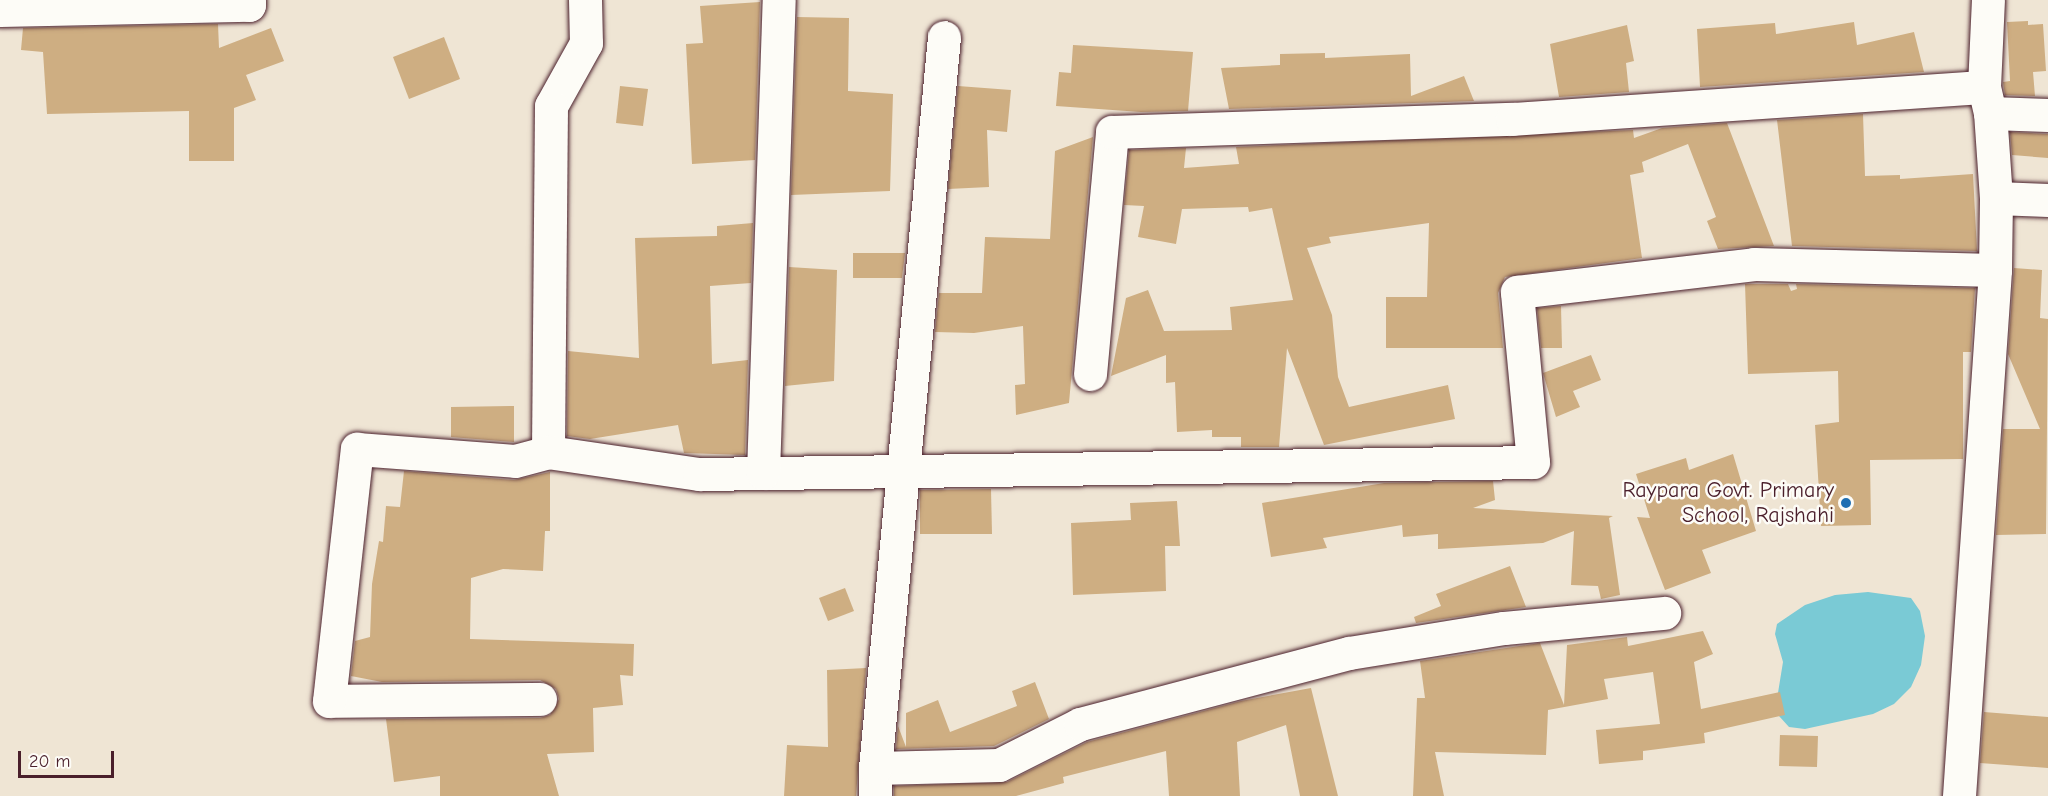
<!DOCTYPE html>
<html>
<head>
<meta charset="utf-8">
<style>
	body { margin:0 }
	#map { position:relative; width:2048px; height:796px; overflow:hidden; background:#efe5d4; font-family:"Comic Neue",sans-serif }
	div>[style] { position:absolute }
	[style*='--x'] { left:calc(var(--x)*1px); top:calc(var(--y)*1px); width:calc(var(--w)*1px); rotate:calc(var(--a)*1deg) }
	.water>* { inset:0; background:#7acad5 }
	.building>* { inset:0; background:#ceae82 }
	.roads { filter:drop-shadow(0 0 2px #4a1f2b) drop-shadow(0 0 2px #4a1f2b) }
	.minor>* { height:33px; margin:-16.5px; padding:0 16.5px; transform-origin:16.5px; border-radius:16.5px; background:#fdfcf7 }
	.dots>* { width:16px; height:16px; translate:-50% -50%; box-sizing:border-box; border:3px solid #fdfcf7; border-radius:50% }
	span { translate:-50% -50%; white-space:nowrap; text-align:center; line-height:1.15; -webkit-text-stroke:5px #fdfcf7; paint-order:stroke }
	.poi-label { font-size:22px; color:#4a1f2b }
	.right { translate:-100% -50%; text-align:right }
	.scale { position:absolute; left:18px; top:751px; width:96px; height:27px; box-sizing:border-box; border:3px solid #4a1f2b; border-top:0; padding-left:8px; font-size:18px; line-height:21px; white-space:nowrap; color:#4a1f2b; -webkit-text-stroke:4px #fdfcf7; paint-order:stroke }
</style>
</head>
<body>
<div id="map">
	<div class="water">
		<div style="clip-path:polygon(1868px 592px,1911px 598px,1920px 611px,1925px 636px,1921px 665px,1911px 687px,1894px 704px,1873px 714px,1805px 729px,1789px 727px,1779px 716px,1777px 699px,1783px 662px,1775px 634px,1777px 624px,1805px 605px,1835px 595px)"></div>
	</div>
	<div class="building">
		<div style="clip-path:polygon(760px 2px,755px 160px,692px 164px,686px 44px,703px 43px,700px 6px)"></div>
		<div style="clip-path:polygon(797px 17px,849px 18px,848px 91px,893px 94px,890px 191px,791px 195px)"></div>
		<div style="clip-path:polygon(2028px 21px,2028px 25px,2043px 24px,2046px 71px,2033px 72px,2035px 96px,2005px 95px,2003px 82px,2010px 81px,2007px 22px)"></div>
		<div style="clip-path:polygon(1854px 22px,1857px 45px,1914px 32px,1924px 72px,1700px 87px,1697px 29px,1775px 23px,1776px 34px)"></div>
		<div style="clip-path:polygon(218px 24px,219px 48px,271px 28px,284px 61px,246px 75px,256px 100px,234px 108px,234px 161px,189px 161px,189px 111px,47px 114px,43px 52px,21px 50px,23px 28px)"></div>
		<div style="clip-path:polygon(1627px 25px,1634px 61px,1626px 63px,1629px 92px,1559px 97px,1550px 44px)"></div>
		<div style="clip-path:polygon(444px 37px,460px 79px,409px 99px,393px 57px)"></div>
		<div style="clip-path:polygon(1073px 45px,1193px 52px,1188px 111px,1141px 112px,1056px 106px,1059px 72px,1071px 73px)"></div>
		<div style="clip-path:polygon(1325px 53px,1325px 58px,1410px 54px,1411px 96px,1464px 76px,1474px 101px,1229px 109px,1221px 68px,1280px 65px,1280px 54px)"></div>
		<div style="clip-path:polygon(620px 86px,648px 89px,643px 126px,616px 123px)"></div>
		<div style="clip-path:polygon(958px 86px,1011px 90px,1007px 132px,987px 130px,989px 187px,948px 189px)"></div>
		<div style="clip-path:polygon(1863px 114px,1865px 176px,1900px 175px,1900px 179px,1973px 174px,1977px 251px,1792px 246px,1777px 120px)"></div>
		<div style="clip-path:polygon(1727px 123px,1774px 246px,1718px 249px,1707px 221px,1716px 217px,1688px 144px,1642px 162px,1644px 172px,1630px 175px,1642px 258px,1505px 277px,1498px 293px,1503px 348px,1386px 348px,1386px 297px,1427px 297px,1429px 223px,1329px 237px,1331px 243px,1307px 248px,1332px 315px,1338px 377px,1349px 407px,1448px 385px,1455px 419px,1324px 445px,1287px 348px,1279px 447px,1241px 447px,1241px 437px,1212px 437px,1212px 430px,1177px 432px,1175px 382px,1166px 383px,1166px 355px,1111px 376px,1126px 298px,1148px 290px,1164px 331px,1232px 330px,1230px 307px,1293px 300px,1272px 208px,1249px 212px,1248px 207px,1182px 209px,1176px 244px,1138px 237px,1144px 206px,1124px 205px,1129px 150px,1186px 148px,1184px 168px,1239px 164px,1236px 147px,1633px 130px,1634px 138px,1662px 128px)"></div>
		<div style="clip-path:polygon(2010px 132px,2048px 134px,2048px 158px,2012px 155px)"></div>
		<div style="clip-path:polygon(1093px 137px,1069px 403px,1016px 415px,1015px 385px,1025px 384px,1023px 326px,974px 333px,935px 332px,939px 293px,982px 293px,985px 237px,1050px 239px,1055px 151px)"></div>
		<div style="clip-path:polygon(753px 223px,751px 283px,710px 286px,712px 364px,748px 360px,745px 455px,684px 453px,678px 425px,590px 439px,567px 436px,568px 351px,639px 358px,635px 238px,717px 236px,717px 226px)"></div>
		<div style="clip-path:polygon(853px 253px,905px 253px,902px 278px,853px 278px)"></div>
		<div style="clip-path:polygon(789px 267px,837px 270px,834px 381px,785px 386px)"></div>
		<div style="clip-path:polygon(2014px 268px,2042px 270px,2040px 318px,2048px 319px,2046px 534px,1996px 535px,2003px 429px,2040px 429px,2008px 354px)"></div>
		<div style="clip-path:polygon(1745px 284px,1788px 284px,1791px 291px,1797px 289px,1796px 284px,1975px 288px,1971px 352px,1963px 352px,1963px 459px,1870px 460px,1871px 525px,1821px 526px,1815px 425px,1839px 422px,1838px 371px,1748px 374px)"></div>
		<div style="clip-path:polygon(1561px 306px,1562px 348px,1541px 348px,1537px 308px)"></div>
		<div style="clip-path:polygon(1591px 355px,1601px 380px,1573px 391px,1580px 407px,1556px 417px,1543px 373px)"></div>
		<div style="clip-path:polygon(514px 406px,514px 442px,451px 437px,451px 407px)"></div>
		<div style="clip-path:polygon(1733px 454px,1756px 531px,1702px 550px,1711px 573px,1665px 590px,1637px 517px,1650px 518px,1636px 474px,1686px 458px,1689px 470px)"></div>
		<div style="clip-path:polygon(404px 471px,514px 480px,550px 472px,550px 531px,545px 531px,543px 571px,503px 569px,471px 578px,470px 639px,634px 644px,633px 676px,620px 675px,623px 705px,593px 708px,594px 752px,547px 754px,559px 796px,440px 796px,440px 776px,394px 782px,386px 719px,540px 718px,550px 715px,559px 699px,556px 689px,540px 680px,382px 682px,351px 676px,355px 641px,370px 637px,372px 584px,379px 541px,383px 542px,386px 506px,400px 507px)"></div>
		<div style="clip-path:polygon(1493px 481px,1495px 500px,1473px 508px,1613px 516px,1609px 518px,1620px 595px,1601px 599px,1598px 586px,1571px 585px,1574px 531px,1543px 543px,1438px 549px,1438px 534px,1403px 537px,1402px 525px,1323px 538px,1327px 548px,1271px 557px,1262px 503px,1384px 483px)"></div>
		<div style="clip-path:polygon(991px 489px,992px 534px,920px 534px,920px 490px)"></div>
		<div style="clip-path:polygon(1177px 501px,1180px 546px,1165px 546px,1166px 591px,1073px 595px,1071px 523px,1131px 520px,1130px 503px)"></div>
		<div style="clip-path:polygon(1510px 566px,1526px 607px,1416px 623px,1414px 617px,1441px 606px,1436px 594px)"></div>
		<div style="clip-path:polygon(845px 588px,854px 611px,828px 621px,819px 598px)"></div>
		<div style="clip-path:polygon(1703px 631px,1713px 654px,1694px 662px,1701px 709px,1780px 692px,1785px 715px,1704px 733px,1705px 743px,1643px 751px,1643px 760px,1599px 764px,1596px 730px,1660px 724px,1653px 672px,1604px 679px,1608px 699px,1548px 710px,1546px 755px,1435px 752px,1444px 796px,1413px 796px,1417px 698px,1425px 698px,1420px 661px,1540px 643px,1564px 705px,1567px 645px,1627px 637px,1628px 646px)"></div>
		<div style="clip-path:polygon(866px 668px,856px 796px,784px 796px,787px 745px,828px 747px,827px 670px)"></div>
		<div style="clip-path:polygon(1035px 682px,1049px 719px,994px 746px,896px 749px,898px 726px,906px 747px,906px 713px,938px 700px,950px 732px,1017px 706px,1012px 691px)"></div>
		<div style="clip-path:polygon(1311px 688px,1338px 796px,1300px 796px,1286px 725px,1237px 742px,1240px 796px,1169px 796px,1166px 751px,1063px 777px,1064px 783px,1016px 796px,894px 796px,894px 786px,1007px 782px,1087px 742px,1241px 701px)"></div>
		<div style="clip-path:polygon(1984px 712px,2048px 717px,2048px 768px,1980px 763px)"></div>
		<div style="clip-path:polygon(1780px 735px,1818px 736px,1817px 767px,1779px 766px)"></div>
	</div>
	<div class="roads">
		<div class="minor">
			<div style="--x:585;--y:0;--w:43;--a:88.7"></div>
			<div style="--x:586;--y:43;--w:72;--a:119.1"></div>
			<div style="--x:551;--y:106;--w:346;--a:90.5"></div>
			<div style="--x:548;--y:452;--w:153;--a:8.3"></div>
			<div style="--x:699;--y:474;--w:834;--a:-0.82"></div>
			<div style="--x:1533;--y:462;--w:171;--a:-95.4"></div>
			<div style="--x:1517;--y:292;--w:239;--a:-6.7"></div>
			<div style="--x:1754;--y:264;--w:241;--a:1.4"></div>
			<div style="--x:0;--y:10;--w:249;--a:-1.2"></div>
			<div style="--x:249;--y:5;--w:5;--a:-90"></div>
			<div style="--x:1990;--y:113;--w:58;--a:2"></div>
			<div style="--x:1996;--y:198;--w:52;--a:2.2"></div>
			<div style="--x:1090;--y:374;--w:243;--a:-84.8"></div>
			<div style="--x:1112;--y:132;--w:400;--a:-1.9"></div>
			<div style="--x:1512;--y:119;--w:473;--a:-3.9"></div>
			<div style="--x:763;--y:473;--w:473;--a:-88.1"></div>
			<div style="--x:540;--y:699;--w:211;--a:179.5"></div>
			<div style="--x:329;--y:701;--w:254;--a:-83.7"></div>
			<div style="--x:357;--y:449;--w:158;--a:4.3"></div>
			<div style="--x:515;--y:461;--w:34;--a:-15"></div>
			<div style="--x:875;--y:768;--w:124;--a:-1.4"></div>
			<div style="--x:999;--y:765;--w:91;--a:-26.8"></div>
			<div style="--x:1080;--y:724;--w:278;--a:-14.8"></div>
			<div style="--x:1349;--y:653;--w:157;--a:-9.2"></div>
			<div style="--x:1504;--y:628;--w:161;--a:-5.4"></div>
			<div style="--x:875;--y:796;--w:28;--a:-90"></div>
			<div style="--x:875;--y:768;--w:734;--a:-84.61"></div>
			<div style="--x:1959;--y:796;--w:527;--a:-86.08"></div>
			<div style="--x:1995;--y:270;--w:72;--a:-89.2"></div>
			<div style="--x:1996;--y:198;--w:85;--a:-94"></div>
			<div style="--x:1990;--y:113;--w:27;--a:-103"></div>
			<div style="--x:1984;--y:87;--w:87;--a:-87.4"></div>
		</div>
	</div>
	<div class="dots">
		<div style="left:1846px;top:503px;background:#1f6fb2"></div>
	</div>
	<div class="poi-label">
		<span class="right" style="left:1834px;top:503px">Raypara Govt. Primary<br>School, Rajshahi</span>
	</div>
	<div class="scale">20 m</div>
</div>
</body>
</html>
